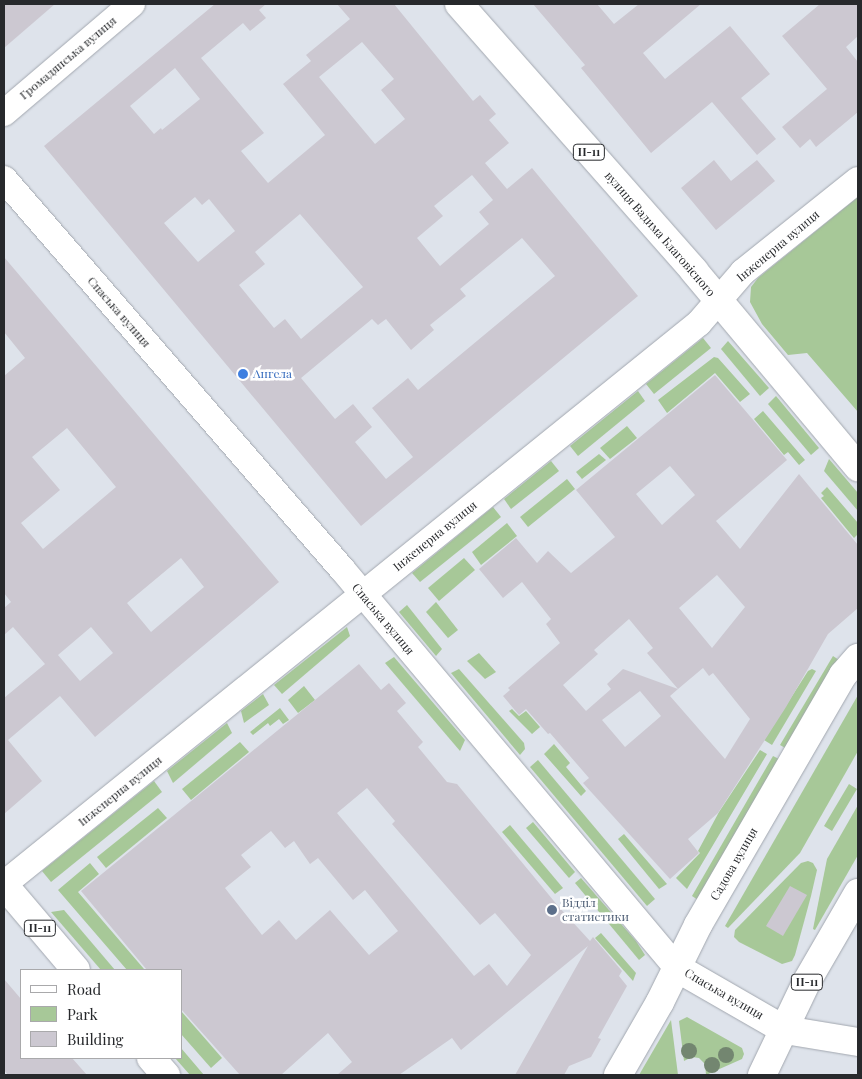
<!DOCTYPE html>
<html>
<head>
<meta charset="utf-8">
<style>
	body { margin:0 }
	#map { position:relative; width:862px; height:1079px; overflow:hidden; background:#dee3eb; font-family:"Playfair Display",serif }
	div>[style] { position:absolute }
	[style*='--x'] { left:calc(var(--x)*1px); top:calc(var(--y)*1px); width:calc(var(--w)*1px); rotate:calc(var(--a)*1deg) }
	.green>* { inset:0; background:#a7c898 }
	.building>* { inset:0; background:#ccc8d1 }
	.roads { filter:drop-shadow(0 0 1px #a2a7af) drop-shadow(0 0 1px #a2a7af) }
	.minor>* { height:26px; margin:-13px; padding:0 13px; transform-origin:13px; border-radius:13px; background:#fff }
	.secondary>* { height:28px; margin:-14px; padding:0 14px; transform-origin:14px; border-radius:14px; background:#fff }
	.primary>* { height:28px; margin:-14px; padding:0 14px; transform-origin:14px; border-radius:14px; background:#fff }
	.trees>* { width:16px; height:16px; margin:-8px; border-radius:50%; background:#738670 }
	.dots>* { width:14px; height:14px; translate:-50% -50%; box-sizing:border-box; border:2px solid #fff; border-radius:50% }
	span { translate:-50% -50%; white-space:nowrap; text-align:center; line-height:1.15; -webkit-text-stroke:5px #fff; paint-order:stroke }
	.shield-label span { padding:1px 4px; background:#fff; border:1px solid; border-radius:4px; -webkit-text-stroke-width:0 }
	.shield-label { font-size:11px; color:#27292c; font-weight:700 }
	.street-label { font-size:12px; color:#27292c }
	.shop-label { font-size:12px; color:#366cbe }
	.left { translate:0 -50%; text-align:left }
	.service-label { font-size:12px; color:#4e5e75 }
	.frame { position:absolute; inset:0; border:5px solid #27292c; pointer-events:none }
	.legend { position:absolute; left:20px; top:969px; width:162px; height:90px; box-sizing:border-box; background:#fff; border:1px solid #a9a9ab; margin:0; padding:6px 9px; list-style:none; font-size:15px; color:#27292c }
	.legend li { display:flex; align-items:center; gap:10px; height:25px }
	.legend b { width:25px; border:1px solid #a9a9ab }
</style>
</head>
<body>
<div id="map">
	<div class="green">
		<div style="clip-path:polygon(858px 197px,858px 412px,807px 353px,788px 355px,762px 324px,750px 302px,751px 287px,758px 278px)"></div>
		<div style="clip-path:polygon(703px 338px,711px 348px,654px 394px,646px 384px)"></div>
		<div style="clip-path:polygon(728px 341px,769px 388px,760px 396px,721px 349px)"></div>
		<div style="clip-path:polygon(714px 357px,718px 358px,750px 394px,740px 402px,715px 373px,667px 413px,658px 400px)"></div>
		<div style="clip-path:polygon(638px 391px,645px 401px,578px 456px,570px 446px)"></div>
		<div style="clip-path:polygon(776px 396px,819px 448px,811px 455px,768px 404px)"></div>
		<div style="clip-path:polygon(763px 411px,805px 460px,799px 465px,788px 452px,784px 455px,754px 419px)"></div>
		<div style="clip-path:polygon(627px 426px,637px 438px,610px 459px,600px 448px)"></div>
		<div style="clip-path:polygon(599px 454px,606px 460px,582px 479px,576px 472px)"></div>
		<div style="clip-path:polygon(829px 459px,858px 493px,858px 511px,824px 471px)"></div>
		<div style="clip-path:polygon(551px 461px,559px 471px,511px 509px,504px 499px)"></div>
		<div style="clip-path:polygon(567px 479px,575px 489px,528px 527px,520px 517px)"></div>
		<div style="clip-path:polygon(827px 487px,858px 523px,858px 534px,854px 538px,821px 498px,824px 496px,821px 493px)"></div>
		<div style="clip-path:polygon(493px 507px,501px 517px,420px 582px,412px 573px)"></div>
		<div style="clip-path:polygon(507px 523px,517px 536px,481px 565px,472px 552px)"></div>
		<div style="clip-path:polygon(464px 558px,475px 570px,439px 601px,428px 588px)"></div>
		<div style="clip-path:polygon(436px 602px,458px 630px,448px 638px,426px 612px)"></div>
		<div style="clip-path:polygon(407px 605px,442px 649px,436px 656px,399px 612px)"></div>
		<div style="clip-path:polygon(347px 627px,350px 636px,282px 694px,274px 685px)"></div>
		<div style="clip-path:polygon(479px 653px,496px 672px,485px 679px,467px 661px)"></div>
		<div style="clip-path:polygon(833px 656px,839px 660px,787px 749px,780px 745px)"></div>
		<div style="clip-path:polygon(394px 657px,465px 740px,460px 751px,385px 663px)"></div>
		<div style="clip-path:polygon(459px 669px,524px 743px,525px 749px,520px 755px,451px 673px)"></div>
		<div style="clip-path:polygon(812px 669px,816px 671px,772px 745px,764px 740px,808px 671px)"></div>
		<div style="clip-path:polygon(304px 686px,315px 700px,298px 713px,288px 700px)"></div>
		<div style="clip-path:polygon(263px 694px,269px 705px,244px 723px,241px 711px)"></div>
		<div style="clip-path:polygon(858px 695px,858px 751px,800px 853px,728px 928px,725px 926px)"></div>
		<div style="clip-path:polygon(280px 708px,289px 720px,283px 724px,279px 719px,270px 726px,268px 723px,253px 735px,250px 732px)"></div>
		<div style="clip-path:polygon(512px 709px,519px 716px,526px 711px,540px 727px,532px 734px,509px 711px)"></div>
		<div style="clip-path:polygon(227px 723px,232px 733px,173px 783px,167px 771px)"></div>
		<div style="clip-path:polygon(240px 742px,249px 752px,191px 800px,182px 789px)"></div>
		<div style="clip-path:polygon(554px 744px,570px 763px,566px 767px,586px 791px,581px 796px,544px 754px)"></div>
		<div style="clip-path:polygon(760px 750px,767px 754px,687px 889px,676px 878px,700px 853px,698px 851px,719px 812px)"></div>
		<div style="clip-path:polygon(773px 756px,781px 760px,701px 902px,692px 896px)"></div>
		<div style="clip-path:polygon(538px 760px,655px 899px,647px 906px,530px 767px)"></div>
		<div style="clip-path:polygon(154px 781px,162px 792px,51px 882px,42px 871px)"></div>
		<div style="clip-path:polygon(849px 784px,857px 789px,832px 831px,824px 826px)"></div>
		<div style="clip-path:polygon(858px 805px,858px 855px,815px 930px,813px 929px,827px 859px)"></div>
		<div style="clip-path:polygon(158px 808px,167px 818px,106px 868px,97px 857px)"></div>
		<div style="clip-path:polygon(533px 822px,575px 872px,569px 878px,526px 828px)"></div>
		<div style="clip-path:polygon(510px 825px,563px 888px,555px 894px,502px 832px)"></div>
		<div style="clip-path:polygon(624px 834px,667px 884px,659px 889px,618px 839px)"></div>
		<div style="clip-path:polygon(808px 861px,813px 863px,817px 870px,811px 896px,795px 955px,792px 961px,782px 964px,739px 942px,734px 937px,735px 930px,801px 863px)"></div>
		<div style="clip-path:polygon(90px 863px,99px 874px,78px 892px,144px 969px,142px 970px,127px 970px,58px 890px)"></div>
		<div style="clip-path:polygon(581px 878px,636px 941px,645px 955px,639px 960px,575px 883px)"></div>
		<div style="clip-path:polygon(64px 910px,115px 970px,101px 970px,51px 912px)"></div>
		<div style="clip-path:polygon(601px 933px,636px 973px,633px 981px,595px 938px)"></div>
		<div style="clip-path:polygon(181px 1011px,222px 1058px,211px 1068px,181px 1034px)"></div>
		<div style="clip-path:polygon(687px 1017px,742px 1048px,744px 1054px,742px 1059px,706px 1075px,705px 1064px,699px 1058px,692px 1057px,684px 1061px,679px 1021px)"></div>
		<div style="clip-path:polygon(671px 1020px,678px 1075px,639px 1075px)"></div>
		<div style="clip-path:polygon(181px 1048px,204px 1075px,190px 1075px,175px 1058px,181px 1058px)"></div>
	</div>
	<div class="building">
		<div style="clip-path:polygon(4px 4px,55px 4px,4px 48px)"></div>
		<div style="clip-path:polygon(evenodd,215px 4px,266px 4px,259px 10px,266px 18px,250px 31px,243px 23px,201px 58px,264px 133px,241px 151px,268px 183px,325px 135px,283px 84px,311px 61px,306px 55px,350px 19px,337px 4px,394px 4px,473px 101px,480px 95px,496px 114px,489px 120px,509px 143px,485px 163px,507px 189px,532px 168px,638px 296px,361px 526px,44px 146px,215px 4px,362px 42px,394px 79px,381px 90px,405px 119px,375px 144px,319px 77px,362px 42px,215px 4px,175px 68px,200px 99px,162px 130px,161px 128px,154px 134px,130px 106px,175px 68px,215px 4px,472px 175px,493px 200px,479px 212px,489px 224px,440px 266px,417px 238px,443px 216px,434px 206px,472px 175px,215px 4px,195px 197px,202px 205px,209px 199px,235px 231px,198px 262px,164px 223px,195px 197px,215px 4px,300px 214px,363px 287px,301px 339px,285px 319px,274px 328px,239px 285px,265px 264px,255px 252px,300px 214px,215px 4px,522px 238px,555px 276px,418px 390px,408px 378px,372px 408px,413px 457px,386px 479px,355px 442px,372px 427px,353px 404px,335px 419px,301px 378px,372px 319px,378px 325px,386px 319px,411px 350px,434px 330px,430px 325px,466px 296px,460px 289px,522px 238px)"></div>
		<div style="clip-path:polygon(533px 4px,597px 4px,614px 24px,639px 4px,701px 4px,643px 53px,665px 79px,730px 26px,770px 74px,741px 98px,776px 139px,757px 155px,712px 102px,651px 153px,581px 68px,585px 65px)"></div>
		<div style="clip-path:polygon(820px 4px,858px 4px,858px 36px,846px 47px,858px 62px,858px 112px,816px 147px,810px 139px,800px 148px,782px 127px,827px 89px,782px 36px)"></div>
		<div style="clip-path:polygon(714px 160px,731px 181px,757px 160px,775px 181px,716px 230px,681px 188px)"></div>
		<div style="clip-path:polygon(evenodd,4px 257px,279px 582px,95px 737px,60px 696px,8px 740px,42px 781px,4px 814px,4px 698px,45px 664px,13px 627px,4px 635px,4px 608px,11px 602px,4px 593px,4px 376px,25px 358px,4px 332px,4px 257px,67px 428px,116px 487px,43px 549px,21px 523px,60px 490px,32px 457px,67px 428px,4px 257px,181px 558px,204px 587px,151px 632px,127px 603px,181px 558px,4px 257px,91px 627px,113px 653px,80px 681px,58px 655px,91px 627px)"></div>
		<div style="clip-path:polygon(evenodd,715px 375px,787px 460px,716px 521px,740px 549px,799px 474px,858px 545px,858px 608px,828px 634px,786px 707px,718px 813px,688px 839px,699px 853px,670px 879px,583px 783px,589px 778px,550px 733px,548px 734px,526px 709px,519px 715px,503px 696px,510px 690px,508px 688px,560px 643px,546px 624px,551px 619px,522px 582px,503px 598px,479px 569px,516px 538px,537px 563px,548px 551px,571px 573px,615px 537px,576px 490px,715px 375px,670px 466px,695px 495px,662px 525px,636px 494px,670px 466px,715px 375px,717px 575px,745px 607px,712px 648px,679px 608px,717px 575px,715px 375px,629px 619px,653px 648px,647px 653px,678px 689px,703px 668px,709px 676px,713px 673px,750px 719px,725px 759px,670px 696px,678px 689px,623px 669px,607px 684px,611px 689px,586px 711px,563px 685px,598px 654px,594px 650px,629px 619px,715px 375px,640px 691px,661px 716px,625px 747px,602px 720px,640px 691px)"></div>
		<div style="clip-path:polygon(evenodd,359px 664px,381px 690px,389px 683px,406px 703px,397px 711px,423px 742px,418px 747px,447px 782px,457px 784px,558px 906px,590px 941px,593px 937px,622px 971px,619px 976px,627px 986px,598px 1038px,601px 1039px,591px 1057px,569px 1066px,564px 1075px,515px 1075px,588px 946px,461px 1050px,452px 1038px,399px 1075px,337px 1075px,352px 1062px,328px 1033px,281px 1075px,240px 1075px,181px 1009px,181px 970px,147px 970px,81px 891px,359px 664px,367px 788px,395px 821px,392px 824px,480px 925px,495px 913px,531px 955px,507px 986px,489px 964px,474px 976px,337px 813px,367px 788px,359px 664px,271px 831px,285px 848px,294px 841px,310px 864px,318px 858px,353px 900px,365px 890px,398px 931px,369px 955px,330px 910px,296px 940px,279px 920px,262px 935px,225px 888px,251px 867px,241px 855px,271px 831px)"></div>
		<div style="clip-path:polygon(790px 886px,807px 895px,783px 936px,766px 926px)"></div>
		<div style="clip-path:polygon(4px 979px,21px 999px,21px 1058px,72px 1058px,87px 1075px,8px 1075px,4px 1070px)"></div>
	</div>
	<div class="roads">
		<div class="minor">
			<div style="--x:4;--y:113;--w:168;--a:-40.4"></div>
			<div style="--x:4;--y:179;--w:516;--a:49.09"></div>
			<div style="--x:342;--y:569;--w:521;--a:49.98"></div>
			<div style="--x:4;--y:884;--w:893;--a:-38.91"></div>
			<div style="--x:699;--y:323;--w:67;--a:-49.2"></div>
			<div style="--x:743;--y:272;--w:147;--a:-38.7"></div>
		</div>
		<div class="secondary">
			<div style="--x:677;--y:968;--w:125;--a:29.9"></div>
			<div style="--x:785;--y:1030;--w:74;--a:9.3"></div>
			<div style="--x:618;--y:1075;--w:84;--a:-60.1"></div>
			<div style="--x:660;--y:1002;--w:86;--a:-63.7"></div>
			<div style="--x:698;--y:925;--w:289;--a:-59.9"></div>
			<div style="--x:843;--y:675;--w:23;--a:-49"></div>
		</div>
		<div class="primary">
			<div style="--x:459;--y:4;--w:356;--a:48.6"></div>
			<div style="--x:694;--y:271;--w:256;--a:50.1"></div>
			<div style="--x:4;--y:885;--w:111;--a:49.7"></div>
			<div style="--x:151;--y:1058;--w:23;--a:49"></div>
			<div style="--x:762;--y:1075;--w:104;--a:-64.4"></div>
			<div style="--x:807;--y:981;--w:102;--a:-59.9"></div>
		</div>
	</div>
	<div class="trees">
		<div style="left:689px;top:1051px"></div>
		<div style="left:726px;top:1055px"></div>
		<div style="left:712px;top:1065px"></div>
	</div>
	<div class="dots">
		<div style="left:243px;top:374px;background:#3f7fe0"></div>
		<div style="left:552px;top:910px;background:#5c6f8a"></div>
	</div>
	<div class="shield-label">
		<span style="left:589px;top:152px">Н-11</span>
		<span style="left:40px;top:928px">Н-11</span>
		<span style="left:807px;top:982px">Н-11</span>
	</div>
	<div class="street-label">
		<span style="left:68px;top:58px;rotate:-40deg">Громадянська вулиця</span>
		<span style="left:660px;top:234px;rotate:49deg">вулиця Вадима Благовісного</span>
		<span style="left:778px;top:246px;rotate:-40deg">Інженерна вулиця</span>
		<span style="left:119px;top:312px;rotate:49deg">Спаська вулиця</span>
		<span style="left:435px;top:536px;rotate:-39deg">Інженерна вулиця</span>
		<span style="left:383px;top:619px;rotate:50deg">Спаська вулиця</span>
		<span style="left:120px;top:791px;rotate:-39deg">Інженерна вулиця</span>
		<span style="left:734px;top:864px;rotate:-60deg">Садова вулиця</span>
		<span style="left:724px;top:994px;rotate:30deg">Спаська вулиця</span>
	</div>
	<div class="shop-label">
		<span class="left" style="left:253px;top:374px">Ангела</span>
	</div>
	<div class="service-label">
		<span class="left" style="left:562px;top:910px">Відділ<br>статистики</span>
	</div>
	<div class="frame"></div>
	<ul class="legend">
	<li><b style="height:6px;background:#fff"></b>Road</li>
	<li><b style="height:14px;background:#a7c898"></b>Park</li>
	<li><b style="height:14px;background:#ccc8d1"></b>Building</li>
	</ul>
</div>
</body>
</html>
